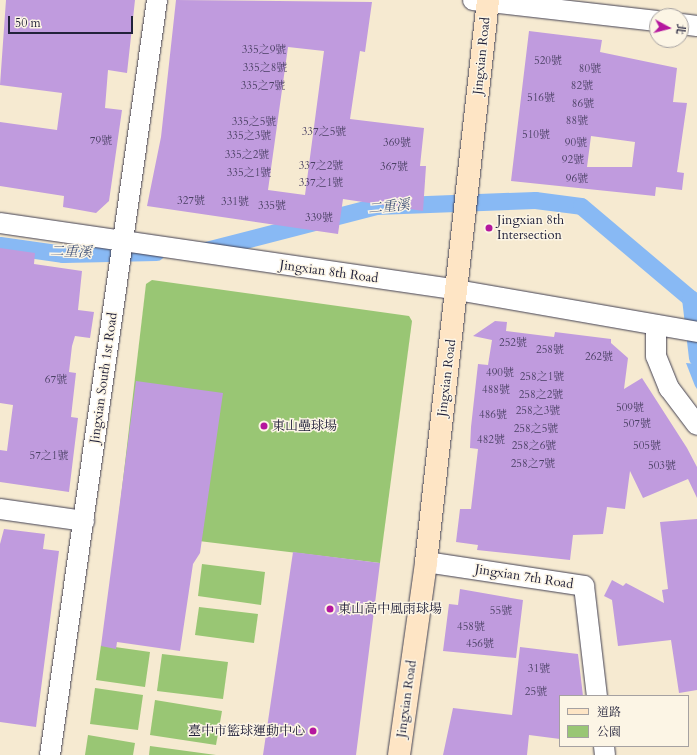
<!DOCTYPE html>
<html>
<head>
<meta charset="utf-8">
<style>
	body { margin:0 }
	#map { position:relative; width:697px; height:755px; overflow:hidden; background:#f6ead1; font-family:Cardo,"Noto Serif TC",serif }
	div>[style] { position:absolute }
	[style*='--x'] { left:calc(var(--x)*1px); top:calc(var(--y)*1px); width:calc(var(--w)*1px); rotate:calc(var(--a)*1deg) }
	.green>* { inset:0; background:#99c674 }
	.water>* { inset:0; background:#88b9f4 }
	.canal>* { height:17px; margin:-8.5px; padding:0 8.5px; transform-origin:8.5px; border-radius:8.5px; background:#88b9f4 }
	.building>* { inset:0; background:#c09bde }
	.roads { filter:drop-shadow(0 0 1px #424052) drop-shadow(0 0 1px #424052) }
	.street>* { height:20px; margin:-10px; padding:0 10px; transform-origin:10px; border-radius:10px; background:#fff }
	.secondary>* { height:22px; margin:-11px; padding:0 11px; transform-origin:11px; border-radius:11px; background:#fee5c5 }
	.dots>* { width:11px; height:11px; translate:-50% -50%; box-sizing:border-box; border:2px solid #fcf5e5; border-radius:50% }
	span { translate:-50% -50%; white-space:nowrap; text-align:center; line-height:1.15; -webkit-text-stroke:3px #fcf5e5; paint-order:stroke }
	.number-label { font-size:11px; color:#4a4064 }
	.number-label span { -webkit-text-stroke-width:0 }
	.street-label { font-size:13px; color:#22223b }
	.poi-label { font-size:13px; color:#22223b }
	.left { translate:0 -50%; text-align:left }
	.right { translate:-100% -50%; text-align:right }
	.water-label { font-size:14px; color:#46577c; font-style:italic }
	.legend { position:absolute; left:559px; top:695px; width:130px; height:52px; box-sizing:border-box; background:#fcf5e5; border:1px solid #a5a1a1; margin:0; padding:5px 7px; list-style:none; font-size:12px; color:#22223b }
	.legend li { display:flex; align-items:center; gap:8px; height:20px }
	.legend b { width:20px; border:1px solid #a5a1a1 }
	.north { position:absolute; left:649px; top:8px; width:40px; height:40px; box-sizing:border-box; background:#fcf5e5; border:1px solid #a5a1a1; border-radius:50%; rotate:97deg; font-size:11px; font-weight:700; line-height:16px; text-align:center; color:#22223b }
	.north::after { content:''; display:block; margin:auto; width:14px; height:18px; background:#b5179e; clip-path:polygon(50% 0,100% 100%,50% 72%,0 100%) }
	.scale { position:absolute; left:8px; top:16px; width:125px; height:18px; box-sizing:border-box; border:2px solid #22223b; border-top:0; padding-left:5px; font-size:12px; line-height:14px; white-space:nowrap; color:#22223b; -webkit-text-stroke:3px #fcf5e5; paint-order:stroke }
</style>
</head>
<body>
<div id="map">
	<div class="green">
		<div style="clip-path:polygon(152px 280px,409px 316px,412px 321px,380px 563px,117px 531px,146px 284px)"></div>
		<div style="clip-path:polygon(202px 564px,265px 572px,261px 605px,198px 596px)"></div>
		<div style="clip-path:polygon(199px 607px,258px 614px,254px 643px,195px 635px)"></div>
		<div style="clip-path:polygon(101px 645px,150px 652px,145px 687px,96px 680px)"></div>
		<div style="clip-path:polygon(162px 654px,228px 662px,223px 699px,157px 691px)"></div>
		<div style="clip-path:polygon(95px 688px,143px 695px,138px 730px,90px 724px)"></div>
		<div style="clip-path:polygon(155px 700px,222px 711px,216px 745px,150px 735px)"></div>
		<div style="clip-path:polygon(88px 735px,135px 743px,133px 755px,85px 755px)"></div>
		<div style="clip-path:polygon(150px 746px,216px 755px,149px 755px)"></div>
	</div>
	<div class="water">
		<div style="clip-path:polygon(686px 363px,697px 364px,697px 389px,695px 386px)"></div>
	</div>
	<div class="canal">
		<div style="--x:0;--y:245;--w:64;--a:8.1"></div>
		<div style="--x:63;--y:254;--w:93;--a:-1.2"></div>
		<div style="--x:202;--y:251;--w:180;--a:-14.5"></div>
		<div style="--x:376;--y:206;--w:159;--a:-2.2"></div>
		<div style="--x:535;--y:200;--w:46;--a:7.4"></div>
		<div style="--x:581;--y:206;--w:143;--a:40.2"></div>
		<div style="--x:690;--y:298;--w:60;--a:83.3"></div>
	</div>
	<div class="building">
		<div style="clip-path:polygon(6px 0,135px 0,127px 73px,108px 70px,105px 108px,122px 110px,109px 201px,96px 213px,63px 207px,64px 196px,0 186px,0 122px,57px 130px,62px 93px,0 85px)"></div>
		<div style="clip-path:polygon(evenodd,176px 0,372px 2px,365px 52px,360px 51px,350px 119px,424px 128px,420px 166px,426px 166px,423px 211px,343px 199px,338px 234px,147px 206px,161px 137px,176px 0,288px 47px,324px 51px,305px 195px,268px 190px,288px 47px)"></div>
		<div style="clip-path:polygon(evenodd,529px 31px,602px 40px,600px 52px,677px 68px,673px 102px,687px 103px,677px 172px,684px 173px,682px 190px,656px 187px,655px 196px,511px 181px,529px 31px,591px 136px,635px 142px,632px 167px,587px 167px,591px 136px)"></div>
		<div style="clip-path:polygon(0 248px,35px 253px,34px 264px,82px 271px,78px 310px,94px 312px,90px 338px,75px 336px,72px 346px,69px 372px,76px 373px,71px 417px,78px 418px,69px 492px,0 482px,0 450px,7px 451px,13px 405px,0 403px)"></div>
		<div style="clip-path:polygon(495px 321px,507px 322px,506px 331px,554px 337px,555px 332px,611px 339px,611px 343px,628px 358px,624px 389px,642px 378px,687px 448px,697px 467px,697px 498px,688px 479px,643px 498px,630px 471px,625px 509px,607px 507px,603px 534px,573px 535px,570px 560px,477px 550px,478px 545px,456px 542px,460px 509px,471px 509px,478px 449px,470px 448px,471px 427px,478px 364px,488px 365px,492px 340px,473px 336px)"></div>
		<div style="clip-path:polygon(136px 381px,223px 393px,200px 553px,193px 564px,180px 651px,117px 642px,116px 649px,101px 646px)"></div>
		<div style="clip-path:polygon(697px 519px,697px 690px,679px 693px,671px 640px,618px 646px,612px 600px,604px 596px,612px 580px,623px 586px,626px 583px,664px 603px,662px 590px,668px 589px,660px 522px)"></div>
		<div style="clip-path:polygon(4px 529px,45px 534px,43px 549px,59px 551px,36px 727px,0 722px,0 544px)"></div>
		<div style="clip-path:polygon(293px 552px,380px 563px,356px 755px,263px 755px)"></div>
		<div style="clip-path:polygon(460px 589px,523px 600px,516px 658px,443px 651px,449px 604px,458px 605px)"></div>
		<div style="clip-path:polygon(520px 647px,578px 654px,583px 696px,560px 696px,560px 739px,529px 735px,527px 755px,443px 755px,453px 708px,512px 715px)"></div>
	</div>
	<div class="roads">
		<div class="street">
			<div style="--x:473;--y:0;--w:185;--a:6.5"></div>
			<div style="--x:681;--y:24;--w:16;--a:7"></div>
			<div style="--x:0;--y:223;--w:462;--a:8.3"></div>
			<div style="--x:457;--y:290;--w:244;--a:9.9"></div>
			<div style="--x:656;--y:325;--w:31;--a:90"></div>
			<div style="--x:656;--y:356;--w:35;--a:68"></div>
			<div style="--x:669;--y:388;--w:46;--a:52.9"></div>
			<div style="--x:0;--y:509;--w:85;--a:8.1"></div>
			<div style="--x:426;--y:562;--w:160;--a:8.6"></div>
			<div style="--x:584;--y:586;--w:111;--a:83.3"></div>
			<div style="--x:604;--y:746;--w:9;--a:84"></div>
			<div style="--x:50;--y:755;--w:763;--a:-81.93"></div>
		</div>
		<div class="secondary">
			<div style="--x:399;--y:755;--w:195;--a:-82"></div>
			<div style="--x:426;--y:562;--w:565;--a:-83.7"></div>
		</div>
	</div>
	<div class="dots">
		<div style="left:489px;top:228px;background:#b5179e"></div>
		<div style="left:264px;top:426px;background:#b5179e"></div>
		<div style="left:330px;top:609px;background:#b5179e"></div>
		<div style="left:313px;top:731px;background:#b5179e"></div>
	</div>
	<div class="number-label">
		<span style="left:264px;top:50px">335之9號</span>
		<span style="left:548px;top:61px">520號</span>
		<span style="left:265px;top:68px">335之8號</span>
		<span style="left:590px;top:69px">80號</span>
		<span style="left:263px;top:86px">335之7號</span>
		<span style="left:582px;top:86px">82號</span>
		<span style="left:541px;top:98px">516號</span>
		<span style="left:583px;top:104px">86號</span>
		<span style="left:577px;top:121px">88號</span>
		<span style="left:254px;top:122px">335之5號</span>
		<span style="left:324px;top:132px">337之5號</span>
		<span style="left:536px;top:135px">510號</span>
		<span style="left:249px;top:136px">335之3號</span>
		<span style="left:101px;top:141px">79號</span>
		<span style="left:397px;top:143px">369號</span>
		<span style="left:576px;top:143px">90號</span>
		<span style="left:247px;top:155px">335之2號</span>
		<span style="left:573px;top:160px">92號</span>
		<span style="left:321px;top:166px">337之2號</span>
		<span style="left:394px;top:167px">367號</span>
		<span style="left:249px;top:173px">335之1號</span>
		<span style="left:577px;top:179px">96號</span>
		<span style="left:321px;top:183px">337之1號</span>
		<span style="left:191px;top:201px">327號</span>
		<span style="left:235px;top:202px">331號</span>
		<span style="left:272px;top:206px">335號</span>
		<span style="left:319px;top:218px">339號</span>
		<span style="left:513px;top:343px">252號</span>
		<span style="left:550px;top:350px">258號</span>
		<span style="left:599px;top:357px">262號</span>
		<span style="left:500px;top:373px">490號</span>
		<span style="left:542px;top:377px">258之1號</span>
		<span style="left:56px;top:380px">67號</span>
		<span style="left:496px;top:390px">488號</span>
		<span style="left:541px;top:395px">258之2號</span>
		<span style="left:630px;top:408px">509號</span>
		<span style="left:538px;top:411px">258之3號</span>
		<span style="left:493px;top:415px">486號</span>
		<span style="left:637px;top:424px">507號</span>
		<span style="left:536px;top:429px">258之5號</span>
		<span style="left:491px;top:440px">482號</span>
		<span style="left:534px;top:446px">258之6號</span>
		<span style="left:647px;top:446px">505號</span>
		<span style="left:49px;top:456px">57之1號</span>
		<span style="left:533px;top:464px">258之7號</span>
		<span style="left:662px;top:466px">503號</span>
		<span style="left:501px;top:611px">55號</span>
		<span style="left:471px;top:627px">458號</span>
		<span style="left:480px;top:644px">456號</span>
		<span style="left:539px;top:669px">31號</span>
		<span style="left:536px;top:692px">25號</span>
	</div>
	<div class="street-label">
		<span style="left:482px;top:56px;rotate:-84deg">Jingxian Road</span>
		<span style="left:329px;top:272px;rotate:8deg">Jingxian 8th Road</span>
		<span style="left:104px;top:378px;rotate:-82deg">Jingxian South 1st Road</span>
		<span style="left:447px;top:378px;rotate:-83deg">Jingxian Road</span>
		<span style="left:524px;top:577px;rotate:9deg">Jingxian 7th Road</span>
		<span style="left:407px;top:699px;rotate:-82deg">Jingxian Road</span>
	</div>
	<div class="poi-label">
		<span class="left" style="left:497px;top:228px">Jingxian 8th<br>Intersection</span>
		<span class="left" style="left:272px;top:426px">東山壘球場</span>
		<span class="left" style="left:338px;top:609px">東山高中風雨球場</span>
		<span class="right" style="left:305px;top:731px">臺中市籃球運動中心</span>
	</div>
	<div class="water-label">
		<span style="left:389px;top:207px;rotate:-6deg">二重溪</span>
		<span style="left:71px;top:252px;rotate:2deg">二重溪</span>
	</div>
	<ul class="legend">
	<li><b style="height:5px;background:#fee5c5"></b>道路</li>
	<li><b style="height:11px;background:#99c674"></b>公園</li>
	</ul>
	<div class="north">北</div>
	<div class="scale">50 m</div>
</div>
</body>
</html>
